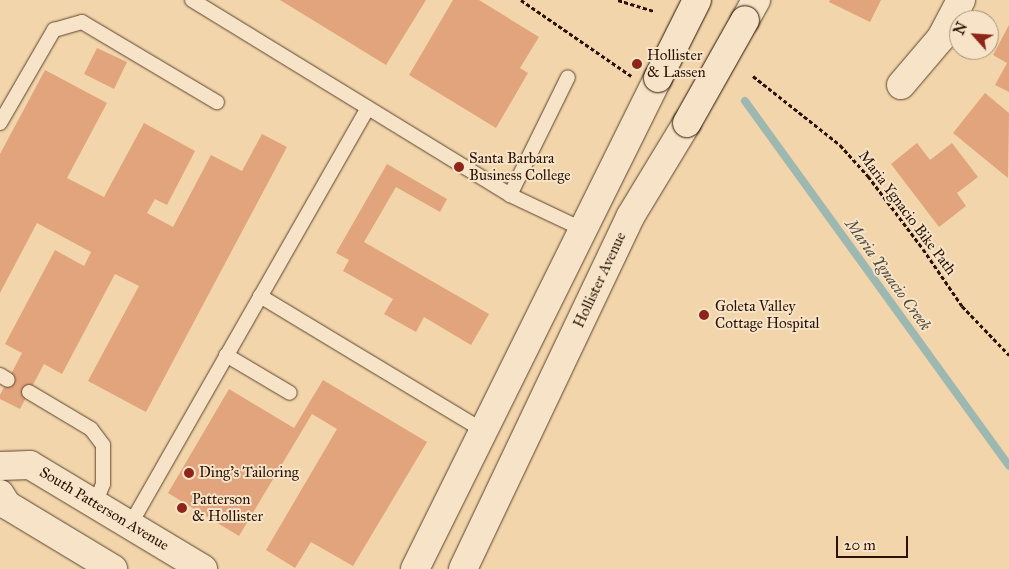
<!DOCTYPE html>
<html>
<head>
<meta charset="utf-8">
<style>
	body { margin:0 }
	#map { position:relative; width:1009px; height:569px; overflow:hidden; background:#f2d5aa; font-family:"IM FELL Great Primer",serif }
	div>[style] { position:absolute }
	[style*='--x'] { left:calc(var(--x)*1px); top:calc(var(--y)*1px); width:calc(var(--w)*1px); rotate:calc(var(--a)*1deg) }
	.stream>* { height:8px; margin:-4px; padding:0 4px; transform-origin:4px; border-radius:4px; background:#9db7b1 }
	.building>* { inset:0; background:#e2a47c }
	.path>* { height:3px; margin-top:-1.5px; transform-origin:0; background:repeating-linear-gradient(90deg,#2a1304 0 4px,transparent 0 6.5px) }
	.roads { filter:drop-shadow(0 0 1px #5c442e) drop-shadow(0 0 1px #5c442e) }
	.service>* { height:14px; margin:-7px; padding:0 7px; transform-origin:7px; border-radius:7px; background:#f7e4c8 }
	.minor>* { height:28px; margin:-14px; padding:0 14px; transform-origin:14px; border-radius:14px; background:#f7e4c8 }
	.secondary>* { height:28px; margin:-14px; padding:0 14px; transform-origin:14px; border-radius:14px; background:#f7e4c8 }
	.bridges { filter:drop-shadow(0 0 1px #2a1304) drop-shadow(0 0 1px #2a1304) }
	.secondary-bridge>* { height:28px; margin:-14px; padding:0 14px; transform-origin:14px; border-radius:14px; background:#f7e4c8 }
	.dots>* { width:14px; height:14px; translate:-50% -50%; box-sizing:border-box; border:2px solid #f7e4c8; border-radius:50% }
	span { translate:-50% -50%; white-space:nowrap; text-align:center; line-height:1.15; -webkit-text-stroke:4px #f7e4c8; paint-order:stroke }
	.poi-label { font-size:15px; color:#2a1304 }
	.left { translate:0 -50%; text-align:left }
	.street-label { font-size:15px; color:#2a1304 }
	.water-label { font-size:16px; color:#524c41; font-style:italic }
	.north { position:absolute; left:949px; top:10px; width:50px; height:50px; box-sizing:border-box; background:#f7e4c8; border:1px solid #a5907a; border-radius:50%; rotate:296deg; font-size:14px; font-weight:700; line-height:20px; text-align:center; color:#2a1304 }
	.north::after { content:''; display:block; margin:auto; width:18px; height:22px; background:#8f2418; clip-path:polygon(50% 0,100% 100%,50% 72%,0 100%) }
	.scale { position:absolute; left:836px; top:536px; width:72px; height:22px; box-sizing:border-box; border:2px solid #2a1304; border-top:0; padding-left:6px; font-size:15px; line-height:18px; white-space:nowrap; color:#2a1304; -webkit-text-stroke:4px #f7e4c8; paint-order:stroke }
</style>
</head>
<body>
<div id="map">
	<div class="stream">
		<div style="--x:745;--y:101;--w:450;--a:54.1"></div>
	</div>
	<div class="building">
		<div style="clip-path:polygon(280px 0,426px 0,386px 65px)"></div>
		<div style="clip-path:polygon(453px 0,479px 0,539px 37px,520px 68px,528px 73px,496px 128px,409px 75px)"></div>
		<div style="clip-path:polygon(830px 0,881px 0,870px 22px,829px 2px)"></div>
		<div style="clip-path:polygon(1009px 25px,1009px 92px,995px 85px,1007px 63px,993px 55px)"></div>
		<div style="clip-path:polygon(97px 48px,127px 62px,114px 89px,84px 74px)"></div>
		<div style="clip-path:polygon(45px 70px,107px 103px,67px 178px,104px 197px,144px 123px,195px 151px,167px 205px,155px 199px,147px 213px,173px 227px,211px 155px,242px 171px,262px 134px,287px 147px,146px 412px,88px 381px,139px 286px,115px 274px,62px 374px,44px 364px,20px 409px,0 399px,0 395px,22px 353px,5px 344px,55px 250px,84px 266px,91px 252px,37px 223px,0 293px,0 154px)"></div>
		<div style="clip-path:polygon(985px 93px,1009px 113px,1008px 178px,953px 133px)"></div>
		<div style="clip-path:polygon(917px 143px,930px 160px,952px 143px,978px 177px,957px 193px,966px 206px,939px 227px,891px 164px)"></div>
		<div style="clip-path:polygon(387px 164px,447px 199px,440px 212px,396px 187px,364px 242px,489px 314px,471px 345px,424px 317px,416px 332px,384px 314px,393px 299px,343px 271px,349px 260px,336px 253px)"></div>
		<div style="clip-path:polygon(323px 380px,427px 442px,353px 566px,311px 542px,295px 568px,266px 550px,337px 429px,312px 414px,239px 536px,168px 493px,229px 389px,294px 428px)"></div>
	</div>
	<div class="path">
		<div style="--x:521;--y:0;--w:134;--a:34.6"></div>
		<div style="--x:618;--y:0;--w:37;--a:17"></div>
		<div style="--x:753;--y:76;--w:111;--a:38.4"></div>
		<div style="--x:840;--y:145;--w:42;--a:47.9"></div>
		<div style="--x:868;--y:176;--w:91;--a:53"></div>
		<div style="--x:923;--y:249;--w:69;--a:55.6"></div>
		<div style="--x:962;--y:306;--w:68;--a:46.2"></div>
	</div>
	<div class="roads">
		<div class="service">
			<div style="--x:192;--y:0;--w:373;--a:31.5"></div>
			<div style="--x:510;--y:195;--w:82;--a:25.3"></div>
			<div style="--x:0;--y:123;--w:108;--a:-59.9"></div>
			<div style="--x:54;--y:30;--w:29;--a:-16"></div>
			<div style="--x:82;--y:22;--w:157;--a:30.7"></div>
			<div style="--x:510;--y:195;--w:131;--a:-63.8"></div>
			<div style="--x:260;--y:296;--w:262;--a:31.1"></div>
			<div style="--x:226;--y:355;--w:74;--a:30.7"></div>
			<div style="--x:0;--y:375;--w:9;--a:32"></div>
			<div style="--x:29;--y:392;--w:72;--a:30.8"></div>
			<div style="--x:91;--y:429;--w:20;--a:53"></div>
			<div style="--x:103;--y:445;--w:39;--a:90"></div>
			<div style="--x:103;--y:484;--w:22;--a:112"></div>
			<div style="--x:130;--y:525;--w:480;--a:-60.3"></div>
		</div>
		<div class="minor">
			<div style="--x:901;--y:85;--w:62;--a:-49.6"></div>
			<div style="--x:941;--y:38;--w:43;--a:-62.2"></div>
		</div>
		<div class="secondary">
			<div style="--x:745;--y:20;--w:23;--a:-61"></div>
			<div style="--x:0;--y:466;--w:30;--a:-2"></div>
			<div style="--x:30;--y:465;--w:202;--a:31"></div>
			<div style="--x:0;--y:494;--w:13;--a:58"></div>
			<div style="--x:7;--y:505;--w:124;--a:31.1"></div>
			<div style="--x:415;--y:569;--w:548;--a:-63.67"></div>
			<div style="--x:463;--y:569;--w:390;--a:-64.6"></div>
			<div style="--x:630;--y:217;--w:110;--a:-58.8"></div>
		</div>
	</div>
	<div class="bridges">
		<div class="secondary-bridge">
			<div style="--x:658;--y:78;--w:87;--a:-63.4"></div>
			<div style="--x:687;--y:123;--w:118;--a:-60.6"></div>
		</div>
	</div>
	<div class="dots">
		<div style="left:637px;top:64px;background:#8f2418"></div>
		<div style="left:459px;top:167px;background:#8f2418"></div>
		<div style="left:704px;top:315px;background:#8f2418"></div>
		<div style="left:189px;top:473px;background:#8f2418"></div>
		<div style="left:182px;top:508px;background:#8f2418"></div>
	</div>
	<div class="poi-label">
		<span class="left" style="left:647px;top:64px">Hollister<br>&amp; Lassen</span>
		<span class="left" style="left:469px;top:167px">Santa Barbara<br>Business College</span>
		<span class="left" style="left:715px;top:315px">Goleta Valley<br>Cottage Hospital</span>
		<span class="left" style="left:199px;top:473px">Ding's Tailoring</span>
		<span class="left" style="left:192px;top:508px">Patterson<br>&amp; Hollister</span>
	</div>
	<div class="street-label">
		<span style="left:907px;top:213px;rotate:53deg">Maria Ygnacio Bike Path</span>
		<span style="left:600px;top:280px;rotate:-65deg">Hollister Avenue</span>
		<span style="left:104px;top:509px;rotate:31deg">South Patterson Avenue</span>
	</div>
	<div class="water-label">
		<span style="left:888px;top:275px;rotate:54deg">Maria Ygnacio Creek</span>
	</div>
	<div class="north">N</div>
	<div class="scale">20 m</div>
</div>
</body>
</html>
